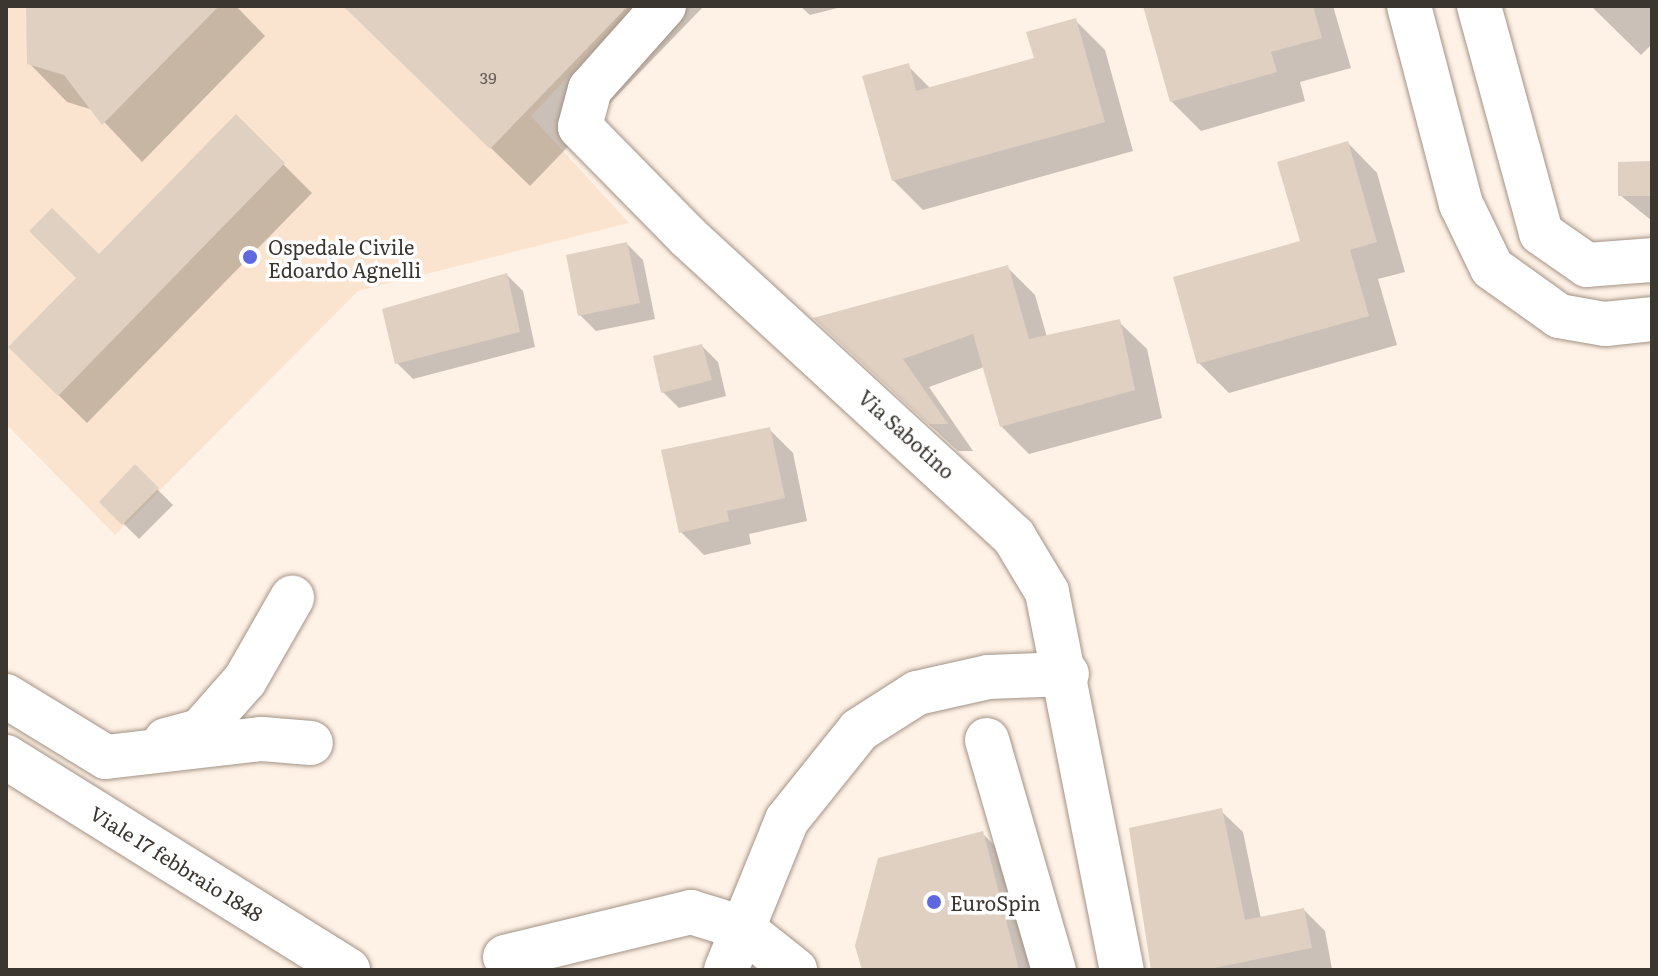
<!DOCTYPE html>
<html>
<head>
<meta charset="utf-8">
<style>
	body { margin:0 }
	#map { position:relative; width:1658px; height:976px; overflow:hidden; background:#fef1e5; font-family:Literata,serif }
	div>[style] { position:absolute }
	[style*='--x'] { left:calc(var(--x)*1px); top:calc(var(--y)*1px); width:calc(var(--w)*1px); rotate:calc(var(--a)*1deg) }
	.built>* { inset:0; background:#fae4cf }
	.shadow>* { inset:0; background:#0003 }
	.building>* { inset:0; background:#e0d0c2 }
	.roads { filter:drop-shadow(0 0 2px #a29386) drop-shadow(0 0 2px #a29386) }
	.minor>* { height:44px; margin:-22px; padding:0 22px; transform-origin:22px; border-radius:22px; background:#fff }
	.dots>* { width:22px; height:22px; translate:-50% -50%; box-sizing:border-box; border:4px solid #fff; border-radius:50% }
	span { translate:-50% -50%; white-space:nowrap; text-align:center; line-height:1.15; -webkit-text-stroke:7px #fff; paint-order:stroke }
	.number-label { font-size:16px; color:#655c54 }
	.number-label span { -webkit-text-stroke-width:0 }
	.poi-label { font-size:20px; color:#3c3630 }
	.left { translate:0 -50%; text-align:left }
	.street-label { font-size:20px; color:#3c3630 }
	.frame { position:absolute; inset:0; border:8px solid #3c3630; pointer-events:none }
</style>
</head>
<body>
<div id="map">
	<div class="built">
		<div style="clip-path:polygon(6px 6px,635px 6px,531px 116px,629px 223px,358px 291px,115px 535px,6px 424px)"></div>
	</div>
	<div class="shadow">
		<div style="clip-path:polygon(28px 6px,236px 6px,265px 36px,142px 162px,93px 110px,67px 102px,29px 63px)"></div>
		<div style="clip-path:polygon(345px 6px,704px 6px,530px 186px)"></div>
		<div style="clip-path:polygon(800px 6px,845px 6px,810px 15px)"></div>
		<div style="clip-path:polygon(1145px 6px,1333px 6px,1351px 68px,1300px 82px,1305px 101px,1201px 131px,1171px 101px)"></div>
		<div style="clip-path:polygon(1591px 6px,1652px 6px,1652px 44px,1641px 55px)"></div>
		<div style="clip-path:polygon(1075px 20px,1105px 50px,1133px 151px,923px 210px,893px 180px,908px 66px,931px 89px,1036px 60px)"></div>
		<div style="clip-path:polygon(236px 117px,312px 193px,87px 423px,39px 376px,99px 257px)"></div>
		<div style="clip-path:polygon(1348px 143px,1377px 173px,1405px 272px,1378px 279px,1397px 345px,1229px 393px,1199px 363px,1302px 242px)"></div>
		<div style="clip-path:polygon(1652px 163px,1652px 221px,1620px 195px)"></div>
		<div style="clip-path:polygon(627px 244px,643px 260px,655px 319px,596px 331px,580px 315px)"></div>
		<div style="clip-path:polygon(1007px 267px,1035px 295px,1047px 337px,1119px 322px,1147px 349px,1162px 418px,1029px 454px,1001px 426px,984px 367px,929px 387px,973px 451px,958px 451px,844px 346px)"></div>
		<div style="clip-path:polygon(507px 275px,523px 291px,535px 347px,413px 379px,397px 363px)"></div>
		<div style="clip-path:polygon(702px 346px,718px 362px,726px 396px,679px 408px,663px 392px)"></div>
		<div style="clip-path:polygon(769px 429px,793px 453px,807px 521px,749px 534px,751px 544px,704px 555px,681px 532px)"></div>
		<div style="clip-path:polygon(135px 467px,173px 505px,139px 539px,102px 502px)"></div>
		<div style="clip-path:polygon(1221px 811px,1243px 832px,1261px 919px,1304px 910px,1325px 931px,1332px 969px,1153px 970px)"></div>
		<div style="clip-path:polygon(982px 833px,1012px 863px,1040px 970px,864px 970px)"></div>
	</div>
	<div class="building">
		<div style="clip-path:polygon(26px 6px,219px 6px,102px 125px,64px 75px,27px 64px)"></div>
		<div style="clip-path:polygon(343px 6px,628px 6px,490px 149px)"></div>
		<div style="clip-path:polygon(1143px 6px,1313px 6px,1322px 38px,1271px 52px,1277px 72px,1170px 102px)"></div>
		<div style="clip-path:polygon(1076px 18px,1105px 122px,892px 181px,862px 76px,909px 63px,916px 91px,1034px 58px,1026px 32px)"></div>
		<div style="clip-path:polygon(236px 114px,285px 163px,58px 396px,8px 347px,76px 278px,29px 231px,52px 208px,99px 254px)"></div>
		<div style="clip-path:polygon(1348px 141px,1377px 242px,1350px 250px,1369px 316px,1197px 364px,1173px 277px,1300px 241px,1277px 162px)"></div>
		<div style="clip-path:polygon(1652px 161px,1652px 196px,1618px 196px,1618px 162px)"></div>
		<div style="clip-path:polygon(627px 242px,640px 303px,578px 316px,566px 255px)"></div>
		<div style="clip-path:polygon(1008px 265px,1029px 339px,1120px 319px,1135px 390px,1000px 427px,973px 334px,903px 359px,948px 424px,928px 424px,813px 318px)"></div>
		<div style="clip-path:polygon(507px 273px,520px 332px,395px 364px,382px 309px)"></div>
		<div style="clip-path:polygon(702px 344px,712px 380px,661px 393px,653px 356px)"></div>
		<div style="clip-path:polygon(770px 427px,785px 498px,727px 511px,729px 521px,679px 533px,661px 450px)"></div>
		<div style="clip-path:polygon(135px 464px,159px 488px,122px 525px,99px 502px)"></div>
		<div style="clip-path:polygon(1222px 808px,1245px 920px,1304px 908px,1312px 948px,1204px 970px,1151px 970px,1129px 828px)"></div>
		<div style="clip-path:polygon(983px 831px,1019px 970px,862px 970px,855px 946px,878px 858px)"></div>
	</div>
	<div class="roads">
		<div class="minor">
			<div style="--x:664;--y:6;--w:111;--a:131.7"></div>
			<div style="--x:590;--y:89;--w:39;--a:105"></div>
			<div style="--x:580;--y:127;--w:154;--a:45.5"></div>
			<div style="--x:688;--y:237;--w:443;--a:42.6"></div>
			<div style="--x:1014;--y:537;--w:64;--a:59"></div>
			<div style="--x:1047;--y:592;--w:385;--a:78.8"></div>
			<div style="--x:1409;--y:6;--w:205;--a:75.3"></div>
			<div style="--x:1461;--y:204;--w:71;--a:64.2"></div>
			<div style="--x:1492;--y:268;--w:82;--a:35.6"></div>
			<div style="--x:1559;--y:316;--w:47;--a:9.9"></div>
			<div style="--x:1605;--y:324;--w:47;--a:-6.1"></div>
			<div style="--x:1479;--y:6;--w:235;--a:74.7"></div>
			<div style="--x:1541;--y:233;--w:56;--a:34.8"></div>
			<div style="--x:1587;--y:265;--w:65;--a:-4.4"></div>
			<div style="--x:6;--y:696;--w:117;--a:31.4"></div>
			<div style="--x:106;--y:757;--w:157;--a:-6.6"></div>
			<div style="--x:262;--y:739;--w:49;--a:4.7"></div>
			<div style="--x:166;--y:740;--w:35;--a:-15"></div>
			<div style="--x:200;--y:731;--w:68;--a:-48.6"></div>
			<div style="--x:245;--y:680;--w:95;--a:-60.2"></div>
			<div style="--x:987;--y:740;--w:240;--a:73.8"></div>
			<div style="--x:6;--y:757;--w:403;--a:31.9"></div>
			<div style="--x:505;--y:957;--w:191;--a:-13.6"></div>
			<div style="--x:691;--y:912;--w:53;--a:17.4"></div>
			<div style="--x:742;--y:928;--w:68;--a:38.4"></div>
			<div style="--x:726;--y:970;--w:162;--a:-67.9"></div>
			<div style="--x:787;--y:820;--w:115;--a:-51.3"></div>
			<div style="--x:859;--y:730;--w:69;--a:-32.5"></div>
			<div style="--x:917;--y:693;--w:73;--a:-12.7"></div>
			<div style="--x:988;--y:677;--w:79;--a:-2.2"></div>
		</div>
	</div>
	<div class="dots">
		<div style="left:250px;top:257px;background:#5e68e0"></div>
		<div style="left:934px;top:902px;background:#5e68e0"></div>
	</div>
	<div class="number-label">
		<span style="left:488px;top:77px">39</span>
	</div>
	<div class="poi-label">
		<span class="left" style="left:268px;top:258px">Ospedale Civile<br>Edoardo Agnelli</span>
		<span class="left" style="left:950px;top:902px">EuroSpin</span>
	</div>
	<div class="street-label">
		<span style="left:907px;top:434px;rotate:42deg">Via Sabotino</span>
		<span style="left:177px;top:863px;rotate:32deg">Viale 17 febbraio 1848</span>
	</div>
	<div class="frame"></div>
</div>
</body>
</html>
